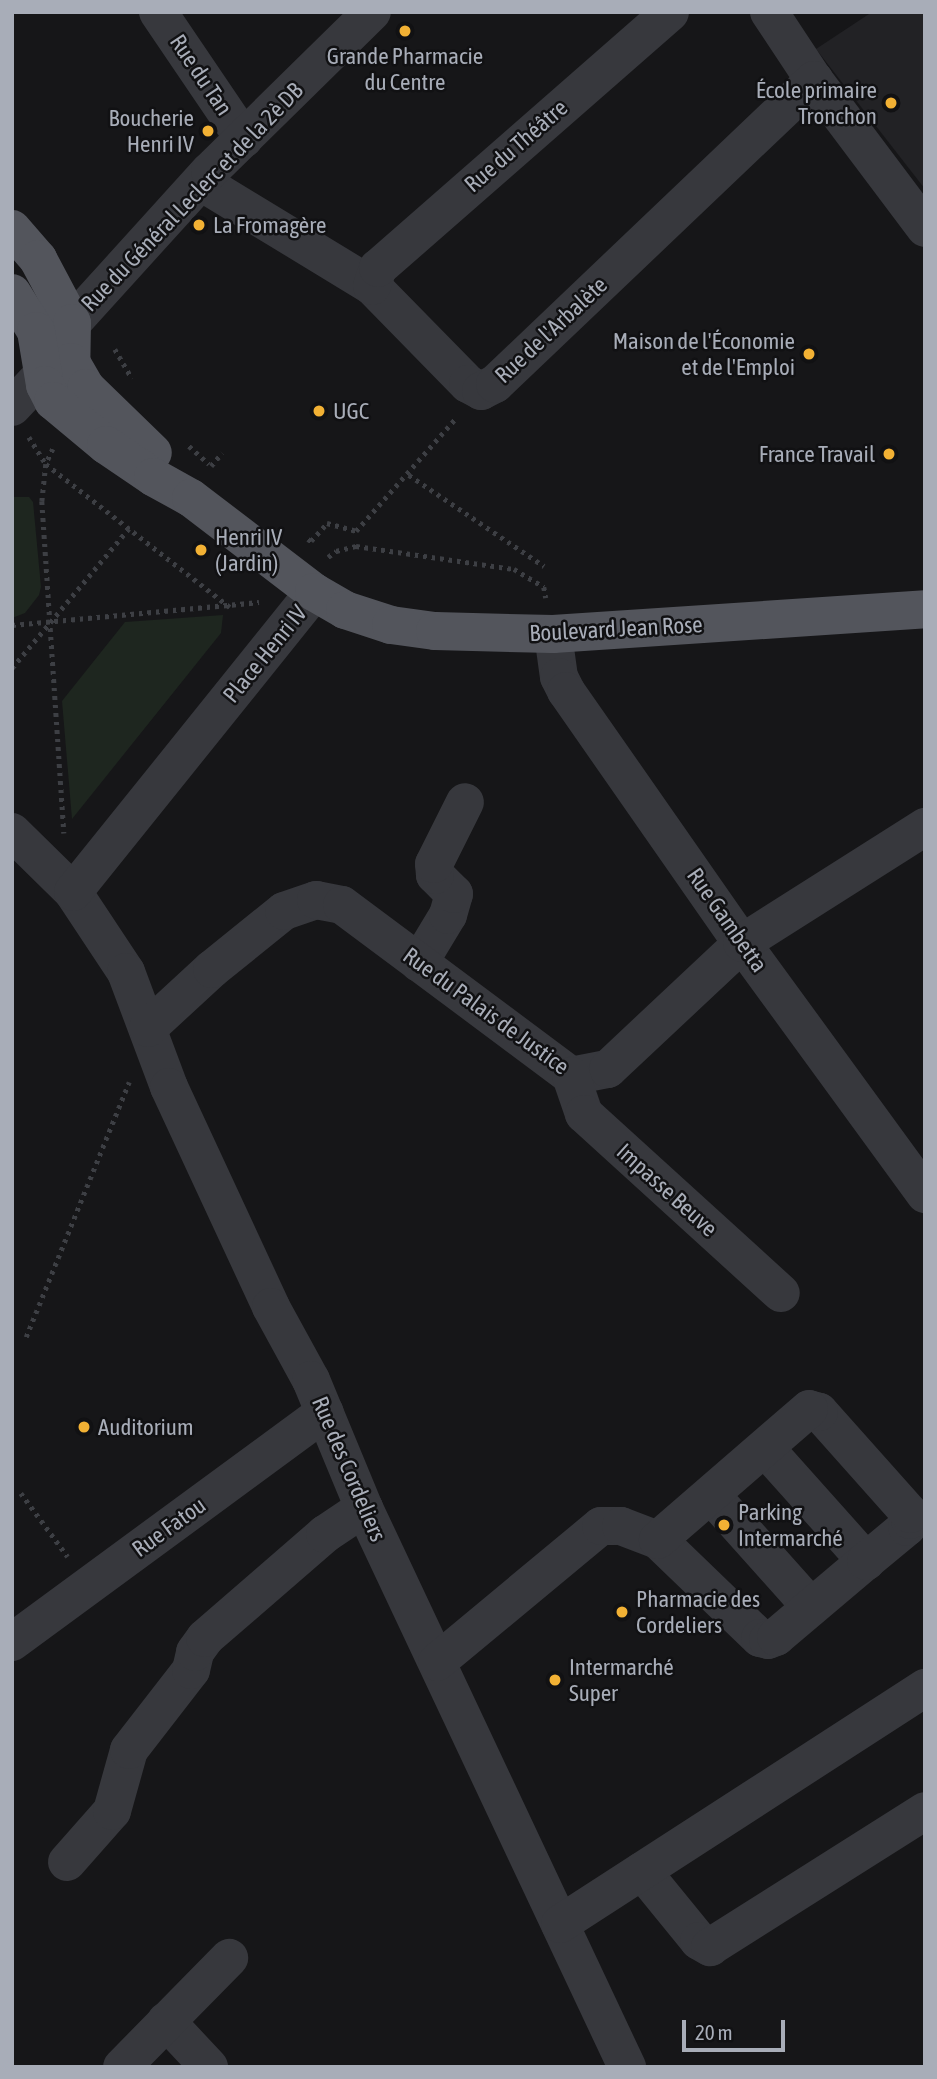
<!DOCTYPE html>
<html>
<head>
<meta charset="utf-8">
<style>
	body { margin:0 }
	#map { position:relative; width:937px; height:2079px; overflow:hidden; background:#161618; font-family:"Asap Condensed",sans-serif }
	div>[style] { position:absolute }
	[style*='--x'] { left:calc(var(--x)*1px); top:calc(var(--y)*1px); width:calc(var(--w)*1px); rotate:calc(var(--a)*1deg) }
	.built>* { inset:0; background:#222225 }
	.green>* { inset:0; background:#1e261f }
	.path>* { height:4.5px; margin-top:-2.25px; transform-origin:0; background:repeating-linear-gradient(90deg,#3d3f44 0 3.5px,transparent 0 8.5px) }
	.minor>* { height:38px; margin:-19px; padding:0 19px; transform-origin:19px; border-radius:19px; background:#37383d }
	.major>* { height:38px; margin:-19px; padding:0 19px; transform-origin:19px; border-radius:19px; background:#53555c }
	.dots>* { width:19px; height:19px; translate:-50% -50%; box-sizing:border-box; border:4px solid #111113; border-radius:50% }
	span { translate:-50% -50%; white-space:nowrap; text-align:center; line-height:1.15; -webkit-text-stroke:5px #111113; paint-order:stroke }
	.poi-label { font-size:23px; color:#a8adb8 }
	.right { translate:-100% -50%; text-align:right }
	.left { translate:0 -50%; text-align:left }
	.street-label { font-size:23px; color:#a8adb8 }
	.frame { position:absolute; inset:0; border:14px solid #a8adb8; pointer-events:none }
	.scale { position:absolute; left:682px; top:2020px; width:103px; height:32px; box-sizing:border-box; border:4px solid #a8adb8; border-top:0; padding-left:9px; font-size:21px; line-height:24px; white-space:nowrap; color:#a8adb8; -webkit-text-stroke:5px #111113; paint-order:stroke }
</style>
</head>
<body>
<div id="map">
	<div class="built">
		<div style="clip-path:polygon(872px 12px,925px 12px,925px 189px,816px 49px)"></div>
	</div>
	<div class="green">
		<div style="clip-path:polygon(12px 497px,29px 497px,33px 502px,41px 587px,39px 595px,25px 613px,12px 618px)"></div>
		<div style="clip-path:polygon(223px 615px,221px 633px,72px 819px,62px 701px,125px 622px)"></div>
	</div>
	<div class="path">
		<div style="--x:115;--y:349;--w:34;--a:60"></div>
		<div style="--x:29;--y:437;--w:32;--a:58"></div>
		<div style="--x:46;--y:464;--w:233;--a:37.9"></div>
		<div style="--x:189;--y:446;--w:27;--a:42"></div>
		<div style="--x:53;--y:449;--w:17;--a:115"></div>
		<div style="--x:46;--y:464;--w:37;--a:96"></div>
		<div style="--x:42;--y:501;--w:333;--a:86.2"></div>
		<div style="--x:211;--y:466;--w:17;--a:-50"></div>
		<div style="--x:409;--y:475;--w:163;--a:34"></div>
		<div style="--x:308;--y:539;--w:4;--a:34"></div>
		<div style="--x:311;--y:541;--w:24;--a:-48"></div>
		<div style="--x:327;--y:523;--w:30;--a:15"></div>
		<div style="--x:356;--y:531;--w:152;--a:-48.5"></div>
		<div style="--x:328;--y:557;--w:10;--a:-37"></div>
		<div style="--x:336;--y:551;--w:21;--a:-14"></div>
		<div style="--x:356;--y:546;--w:160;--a:8.3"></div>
		<div style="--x:514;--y:569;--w:35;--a:31"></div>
		<div style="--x:544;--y:587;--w:11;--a:80"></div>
		<div style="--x:12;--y:625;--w:248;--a:-5.3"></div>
		<div style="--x:12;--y:668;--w:182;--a:-50.1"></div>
		<div style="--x:26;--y:1337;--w:275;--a:-68"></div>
		<div style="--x:21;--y:1493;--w:79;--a:53.7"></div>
	</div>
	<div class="minor">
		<div style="--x:158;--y:12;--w:153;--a:55.9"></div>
		<div style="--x:769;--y:12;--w:82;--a:56.5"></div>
		<div style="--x:814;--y:80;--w:185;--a:53.1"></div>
		<div style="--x:201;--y:182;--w:200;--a:31.3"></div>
		<div style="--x:372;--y:286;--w:137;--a:45.6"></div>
		<div style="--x:468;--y:384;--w:15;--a:28"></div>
		<div style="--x:481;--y:391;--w:16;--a:-27"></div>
		<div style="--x:495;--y:384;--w:441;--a:-43.6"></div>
		<div style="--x:372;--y:286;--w:19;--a:-72"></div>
		<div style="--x:378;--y:268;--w:388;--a:-41.2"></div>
		<div style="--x:72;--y:323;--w:205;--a:-47.8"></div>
		<div style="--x:210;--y:171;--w:227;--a:-44.5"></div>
		<div style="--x:12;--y:407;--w:45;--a:-46.8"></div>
		<div style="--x:43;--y:374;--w:30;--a:-24"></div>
		<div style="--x:553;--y:634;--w:43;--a:82.1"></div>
		<div style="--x:559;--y:677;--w:16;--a:63"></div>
		<div style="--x:566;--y:691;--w:307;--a:55.1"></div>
		<div style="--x:742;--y:943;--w:311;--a:53.9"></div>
		<div style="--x:12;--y:832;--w:86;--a:44.5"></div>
		<div style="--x:73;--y:892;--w:96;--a:56.5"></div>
		<div style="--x:126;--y:972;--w:123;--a:69.5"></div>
		<div style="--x:169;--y:1087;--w:242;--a:65.1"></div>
		<div style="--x:271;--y:1307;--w:83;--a:61.3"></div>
		<div style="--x:311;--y:1380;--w:139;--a:67.5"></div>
		<div style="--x:364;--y:1508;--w:618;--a:64.8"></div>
		<div style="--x:73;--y:892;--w:385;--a:-51.2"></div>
		<div style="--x:419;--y:963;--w:56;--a:-58.9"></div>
		<div style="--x:448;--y:915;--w:22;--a:-74"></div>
		<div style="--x:454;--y:894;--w:27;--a:-135"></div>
		<div style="--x:435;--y:875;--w:11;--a:-95"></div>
		<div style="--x:434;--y:864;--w:69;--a:-63.4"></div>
		<div style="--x:148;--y:1028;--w:87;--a:-42.7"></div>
		<div style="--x:212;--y:969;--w:92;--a:-38.9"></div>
		<div style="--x:284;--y:911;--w:34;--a:-19"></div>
		<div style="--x:316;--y:900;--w:26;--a:11"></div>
		<div style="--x:342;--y:905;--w:286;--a:36.7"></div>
		<div style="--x:571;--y:1076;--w:38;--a:-11"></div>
		<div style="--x:608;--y:1069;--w:184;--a:-43.2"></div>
		<div style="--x:742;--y:943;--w:217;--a:-32.4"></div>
		<div style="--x:571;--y:1076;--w:40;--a:71.1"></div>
		<div style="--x:584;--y:1114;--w:266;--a:42.3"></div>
		<div style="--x:765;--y:1448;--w:152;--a:48.2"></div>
		<div style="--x:711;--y:1495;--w:150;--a:48.2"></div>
		<div style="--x:12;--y:1642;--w:388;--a:-36.3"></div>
		<div style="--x:437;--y:1662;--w:213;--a:-39.7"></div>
		<div style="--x:601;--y:1526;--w:20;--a:0"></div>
		<div style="--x:621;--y:1526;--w:40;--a:21"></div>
		<div style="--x:658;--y:1540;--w:141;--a:43.9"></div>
		<div style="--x:760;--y:1638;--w:8;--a:14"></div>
		<div style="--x:768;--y:1640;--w:9;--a:-21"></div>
		<div style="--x:776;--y:1637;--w:118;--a:-40.2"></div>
		<div style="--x:866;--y:1561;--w:53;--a:-39.7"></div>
		<div style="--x:907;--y:1527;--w:8;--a:-67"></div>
		<div style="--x:910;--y:1520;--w:6;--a:-90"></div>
		<div style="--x:910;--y:1514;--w:137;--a:-131.7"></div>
		<div style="--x:819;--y:1412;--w:10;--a:-163"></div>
		<div style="--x:809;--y:1409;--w:200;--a:139.1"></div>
		<div style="--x:67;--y:1862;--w:68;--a:-48.6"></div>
		<div style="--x:112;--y:1811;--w:63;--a:-74.4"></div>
		<div style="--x:129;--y:1750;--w:101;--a:-52.2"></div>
		<div style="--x:191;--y:1670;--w:18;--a:-77"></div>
		<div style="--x:195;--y:1652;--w:17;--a:-54"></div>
		<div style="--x:205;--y:1638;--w:159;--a:-40.9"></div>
		<div style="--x:325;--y:1534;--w:47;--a:-33.7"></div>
		<div style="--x:642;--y:1871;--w:90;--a:50.8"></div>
		<div style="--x:699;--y:1941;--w:13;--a:29"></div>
		<div style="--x:710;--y:1947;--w:254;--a:-32.3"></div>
		<div style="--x:560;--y:1924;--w:435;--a:-32.9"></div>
		<div style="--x:166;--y:2021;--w:63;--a:46.9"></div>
		<div style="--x:122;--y:2067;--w:153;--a:-45.5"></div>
	</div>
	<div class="major">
		<div style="--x:12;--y:229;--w:40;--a:49"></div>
		<div style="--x:38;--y:259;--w:72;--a:62"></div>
		<div style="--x:72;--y:323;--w:39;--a:91"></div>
		<div style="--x:71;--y:362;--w:30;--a:60"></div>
		<div style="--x:86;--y:388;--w:93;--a:44.1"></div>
		<div style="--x:12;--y:293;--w:45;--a:57.7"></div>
		<div style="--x:36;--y:331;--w:55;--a:80.5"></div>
		<div style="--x:45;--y:385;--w:18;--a:63"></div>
		<div style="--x:53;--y:401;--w:69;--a:39.7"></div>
		<div style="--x:106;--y:445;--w:57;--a:34.2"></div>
		<div style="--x:153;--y:477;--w:43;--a:28.9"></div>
		<div style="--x:191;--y:498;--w:155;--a:37.4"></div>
		<div style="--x:314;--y:592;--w:36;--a:30"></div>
		<div style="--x:345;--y:610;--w:48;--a:18.1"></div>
		<div style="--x:391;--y:625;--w:44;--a:7.8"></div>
		<div style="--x:435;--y:631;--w:118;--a:1.5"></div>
		<div style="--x:553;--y:634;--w:373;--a:-3.8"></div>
	</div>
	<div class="dots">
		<div style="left:405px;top:31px;background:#f2b134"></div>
		<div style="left:891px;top:103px;background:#f2b134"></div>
		<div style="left:208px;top:131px;background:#f2b134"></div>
		<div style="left:199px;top:225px;background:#f2b134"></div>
		<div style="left:809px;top:354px;background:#f2b134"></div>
		<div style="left:319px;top:411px;background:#f2b134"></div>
		<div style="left:889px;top:454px;background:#f2b134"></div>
		<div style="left:201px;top:550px;background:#f2b134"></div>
		<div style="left:84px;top:1427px;background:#f2b134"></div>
		<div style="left:724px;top:1525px;background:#f2b134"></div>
		<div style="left:622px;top:1612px;background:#f2b134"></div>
		<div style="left:555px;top:1680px;background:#f2b134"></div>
	</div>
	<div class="poi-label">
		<span style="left:405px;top:69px">Grande Pharmacie<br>du Centre</span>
		<span class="right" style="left:877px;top:103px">École primaire<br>Tronchon</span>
		<span class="right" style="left:194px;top:131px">Boucherie<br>Henri IV</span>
		<span class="left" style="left:213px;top:225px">La Fromagère</span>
		<span class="right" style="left:795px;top:354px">Maison de l'Économie<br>et de l'Emploi</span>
		<span class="left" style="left:333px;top:411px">UGC</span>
		<span class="right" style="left:875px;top:454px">France Travail</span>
		<span class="left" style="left:215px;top:550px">Henri IV<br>(Jardin)</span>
		<span class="left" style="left:98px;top:1427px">Auditorium</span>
		<span class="left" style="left:738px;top:1525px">Parking<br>Intermarché</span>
		<span class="left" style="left:636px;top:1612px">Pharmacie des<br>Cordeliers</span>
		<span class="left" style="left:569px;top:1680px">Intermarché<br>Super</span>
	</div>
	<div class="street-label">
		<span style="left:201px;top:75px;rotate:56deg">Rue du Tan</span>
		<span style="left:516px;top:146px;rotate:-41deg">Rue du Théâtre</span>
		<span style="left:192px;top:197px;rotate:-46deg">Rue du Général Leclerc et de la 2è DB</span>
		<span style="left:551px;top:330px;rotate:-43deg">Rue de l'Arbalète</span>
		<span style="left:616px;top:629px;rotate:-3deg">Boulevard Jean Rose</span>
		<span style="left:265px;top:654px;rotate:-51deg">Place Henri IV</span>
		<span style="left:727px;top:920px;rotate:55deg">Rue Gambetta</span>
		<span style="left:486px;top:1011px;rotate:36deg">Rue du Palais de Justice</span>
		<span style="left:667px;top:1190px;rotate:42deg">Impasse Beuve</span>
		<span style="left:349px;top:1469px;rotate:67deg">Rue des Cordeliers</span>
		<span style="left:169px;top:1527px;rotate:-36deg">Rue Fatou</span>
	</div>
	<div class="frame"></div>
	<div class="scale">20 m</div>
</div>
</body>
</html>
